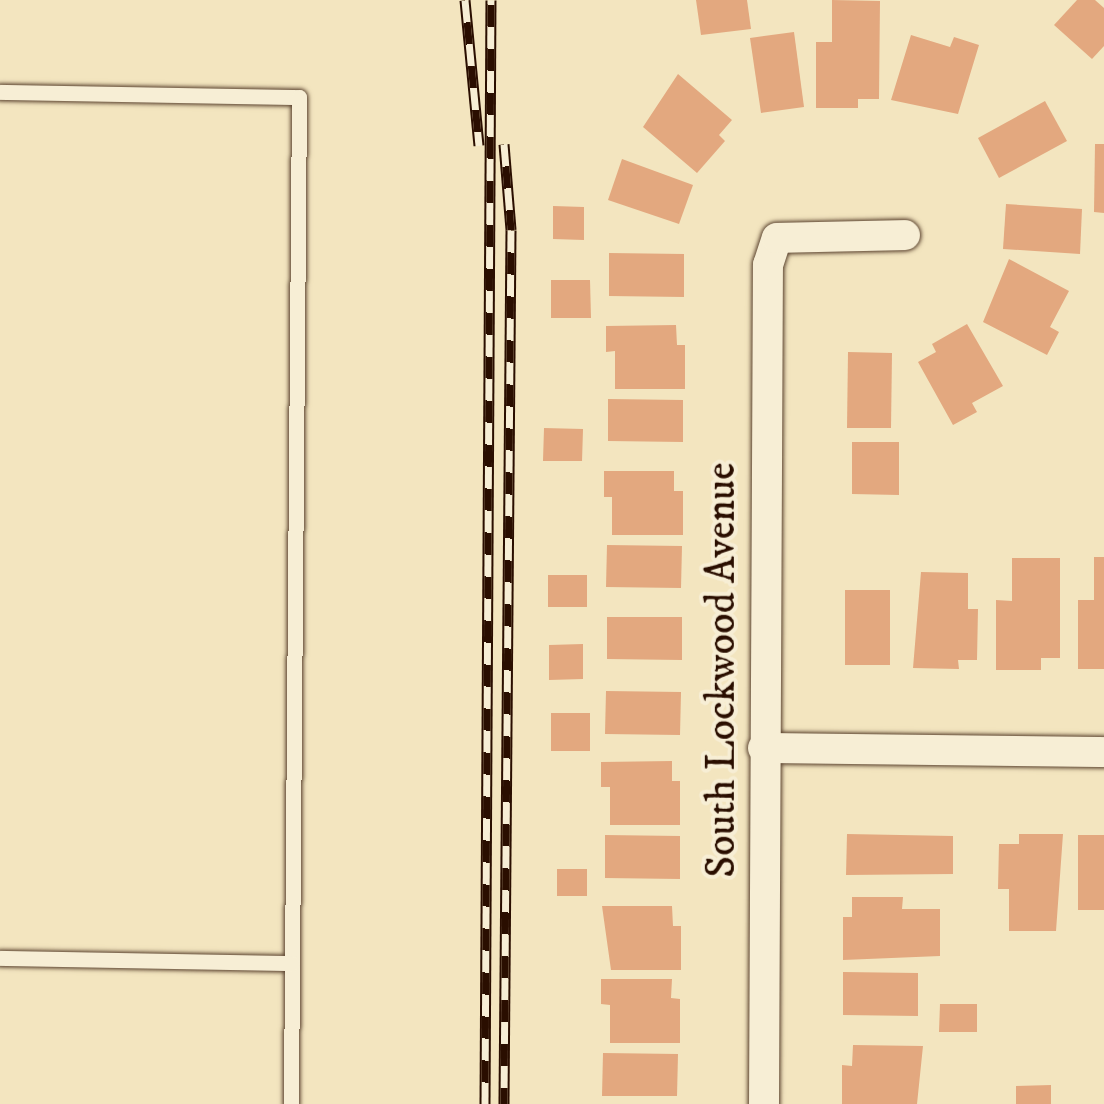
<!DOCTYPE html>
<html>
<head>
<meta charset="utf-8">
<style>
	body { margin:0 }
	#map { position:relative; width:1104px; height:1104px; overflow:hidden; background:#f3e5bf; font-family:"IM FELL DW Pica",serif }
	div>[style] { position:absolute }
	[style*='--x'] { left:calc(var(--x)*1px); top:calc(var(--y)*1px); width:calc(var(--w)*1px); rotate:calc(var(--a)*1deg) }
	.building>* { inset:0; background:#e3a87f }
	.roads { filter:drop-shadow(0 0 2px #5c4430) drop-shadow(0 0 2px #5c4430) }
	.service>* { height:15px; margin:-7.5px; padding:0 7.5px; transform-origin:7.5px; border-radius:7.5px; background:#f7eed5 }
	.minor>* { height:30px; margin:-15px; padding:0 15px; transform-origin:15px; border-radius:15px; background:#f7eed5 }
	.rail>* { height:11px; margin-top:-5.5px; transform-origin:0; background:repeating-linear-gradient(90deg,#f7eed5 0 22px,#2a0e00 0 44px); box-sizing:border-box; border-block:2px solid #2a0e00 }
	span { translate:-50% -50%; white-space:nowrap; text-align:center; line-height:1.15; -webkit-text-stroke:8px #f7eed5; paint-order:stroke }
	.street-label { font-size:42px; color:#2a0e00 }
</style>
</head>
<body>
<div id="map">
	<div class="building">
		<div style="clip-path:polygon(696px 0,747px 0,751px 29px,701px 35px)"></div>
		<div style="clip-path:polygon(832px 0,880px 1px,879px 99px,858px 99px,858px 108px,816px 108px,816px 42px,832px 42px)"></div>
		<div style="clip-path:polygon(1077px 0,1095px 0,1104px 8px,1104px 46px,1092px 59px,1054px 25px)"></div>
		<div style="clip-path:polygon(794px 32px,804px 107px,761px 113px,750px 38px)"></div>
		<div style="clip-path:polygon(911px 35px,950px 47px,954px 37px,979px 45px,958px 114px,891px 100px)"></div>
		<div style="clip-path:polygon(678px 74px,732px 120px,719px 135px,725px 141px,697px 173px,643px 127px)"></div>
		<div style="clip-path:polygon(1045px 101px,1067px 141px,999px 178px,978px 138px)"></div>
		<div style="clip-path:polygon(1095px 144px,1104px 144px,1104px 213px,1094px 212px)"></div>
		<div style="clip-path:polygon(622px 159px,693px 185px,679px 224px,608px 200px)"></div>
		<div style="clip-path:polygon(1006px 204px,1082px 209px,1080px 254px,1003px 249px)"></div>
		<div style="clip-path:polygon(553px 206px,584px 207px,584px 240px,553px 239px)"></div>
		<div style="clip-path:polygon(609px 253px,684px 254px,684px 297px,609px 296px)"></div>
		<div style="clip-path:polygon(1009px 259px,1069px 291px,1050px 327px,1059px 332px,1047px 355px,983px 322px)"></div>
		<div style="clip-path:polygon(551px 280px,590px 280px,591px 318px,551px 318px)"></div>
		<div style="clip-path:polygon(967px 324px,1003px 386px,972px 403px,977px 412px,953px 425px,918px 362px,936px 352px,932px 344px)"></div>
		<div style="clip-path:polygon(676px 325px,677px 345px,685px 345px,685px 389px,615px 389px,615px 351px,606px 352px,606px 326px)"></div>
		<div style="clip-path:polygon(848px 352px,892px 353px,891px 428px,847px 428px)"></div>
		<div style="clip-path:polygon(608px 399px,683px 400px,683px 442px,608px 441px)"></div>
		<div style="clip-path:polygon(544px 428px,583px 429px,582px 461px,543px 461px)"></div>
		<div style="clip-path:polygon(852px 442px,899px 442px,899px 495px,852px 494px)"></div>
		<div style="clip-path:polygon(604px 471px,674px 471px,674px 491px,683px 491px,683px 535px,612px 535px,612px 497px,604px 497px)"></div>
		<div style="clip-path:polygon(607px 545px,682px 546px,681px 588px,606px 587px)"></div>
		<div style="clip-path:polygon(1094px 557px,1104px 557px,1104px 669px,1078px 669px,1078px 600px,1094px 600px)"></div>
		<div style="clip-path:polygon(1012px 558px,1060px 558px,1060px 658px,1041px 658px,1041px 670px,996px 670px,996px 600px,1012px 601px)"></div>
		<div style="clip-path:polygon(921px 572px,968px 573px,968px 609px,978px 609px,977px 660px,958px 660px,959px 669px,913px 668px)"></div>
		<div style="clip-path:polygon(548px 575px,587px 575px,587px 607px,548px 607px)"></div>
		<div style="clip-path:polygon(845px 590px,890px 590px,890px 665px,845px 665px)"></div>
		<div style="clip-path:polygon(607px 617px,682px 617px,682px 660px,607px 659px)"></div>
		<div style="clip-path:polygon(583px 644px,583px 679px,549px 680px,549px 645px)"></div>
		<div style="clip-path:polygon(606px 691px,681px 692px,680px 735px,605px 734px)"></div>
		<div style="clip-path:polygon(551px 713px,590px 713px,590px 751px,551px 751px)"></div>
		<div style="clip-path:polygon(672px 761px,672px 781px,680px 781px,680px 825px,610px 825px,610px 787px,601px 787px,601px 762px)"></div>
		<div style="clip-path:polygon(847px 834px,953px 836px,953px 874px,846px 875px)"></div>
		<div style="clip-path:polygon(1019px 834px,1063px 834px,1056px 931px,1009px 931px,1009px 889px,998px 889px,999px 844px,1019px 844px)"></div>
		<div style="clip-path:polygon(605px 835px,680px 836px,680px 879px,605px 878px)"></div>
		<div style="clip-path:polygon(1078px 835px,1104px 835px,1104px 910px,1078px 910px)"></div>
		<div style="clip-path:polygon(557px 869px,587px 869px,587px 896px,557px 896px)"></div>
		<div style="clip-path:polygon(852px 897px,903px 897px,902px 909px,940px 909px,940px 956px,843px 960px,843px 917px,852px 917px)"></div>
		<div style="clip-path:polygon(602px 906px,672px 906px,673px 926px,681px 926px,681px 970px,611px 970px)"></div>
		<div style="clip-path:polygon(843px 972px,918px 973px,918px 1016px,843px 1015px)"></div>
		<div style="clip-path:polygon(601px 979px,672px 979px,671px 998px,680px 999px,680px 1043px,610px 1043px,610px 1005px,601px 1004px)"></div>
		<div style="clip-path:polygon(940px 1004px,977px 1004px,977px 1032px,939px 1032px)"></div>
		<div style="clip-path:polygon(853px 1045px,923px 1046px,917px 1104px,842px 1104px,842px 1065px,852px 1066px)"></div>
		<div style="clip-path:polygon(603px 1053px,678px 1054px,677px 1096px,602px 1096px)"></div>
		<div style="clip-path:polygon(1051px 1085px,1051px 1104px,1016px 1104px,1016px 1086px)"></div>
	</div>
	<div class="roads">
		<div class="service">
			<div style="--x:0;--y:92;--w:299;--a:1"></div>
			<div style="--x:299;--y:97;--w:1007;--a:90.46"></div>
			<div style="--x:0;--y:958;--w:292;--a:1"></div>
		</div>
		<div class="minor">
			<div style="--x:763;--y:748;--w:341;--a:0.7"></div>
			<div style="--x:764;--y:1104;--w:839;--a:-89.73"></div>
			<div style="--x:768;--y:265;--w:28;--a:-72"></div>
			<div style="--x:777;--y:238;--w:128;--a:-1.3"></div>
		</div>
	</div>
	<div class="rail">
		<div style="--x:465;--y:0;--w:146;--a:84.5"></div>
		<div style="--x:504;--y:144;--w:86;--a:85.3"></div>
		<div style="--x:511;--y:230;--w:874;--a:90.46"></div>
		<div style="--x:485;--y:1104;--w:1104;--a:-89.69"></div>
	</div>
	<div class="street-label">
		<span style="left:722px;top:670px;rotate:-90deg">South Lockwood Avenue</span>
	</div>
</div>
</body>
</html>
